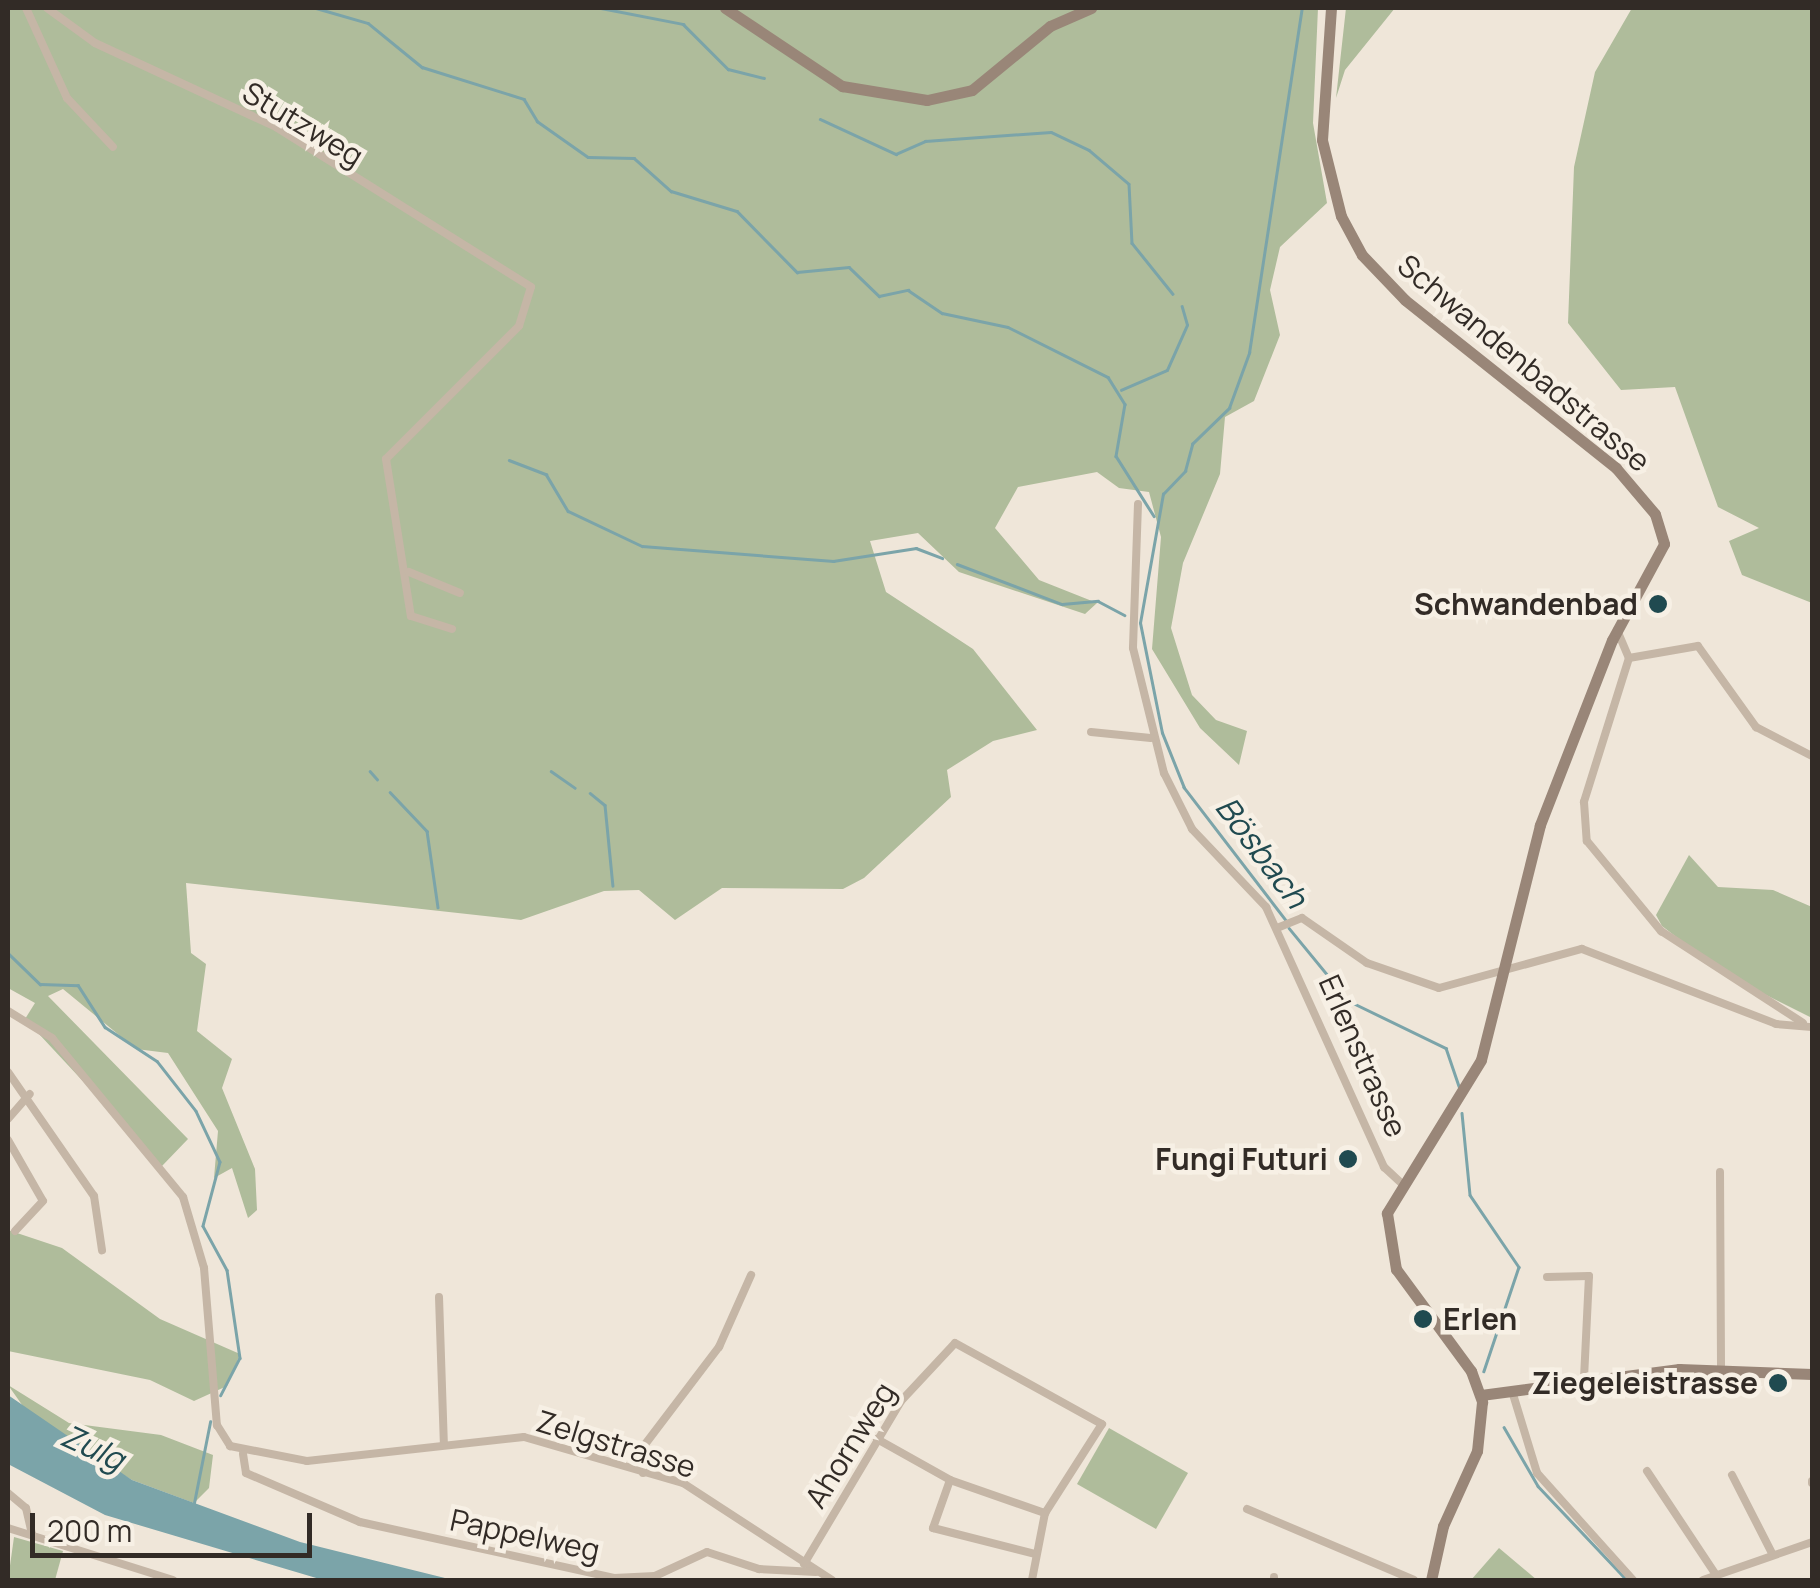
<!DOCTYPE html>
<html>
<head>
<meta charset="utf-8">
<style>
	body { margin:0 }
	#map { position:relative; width:1820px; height:1588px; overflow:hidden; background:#efe6d9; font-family:Manrope,sans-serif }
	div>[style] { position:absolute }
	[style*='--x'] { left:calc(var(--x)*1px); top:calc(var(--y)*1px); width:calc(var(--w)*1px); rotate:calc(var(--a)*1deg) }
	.green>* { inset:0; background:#afbc9b }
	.water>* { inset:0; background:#7ba4a9 }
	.stream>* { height:2.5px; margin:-1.25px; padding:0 1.25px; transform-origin:1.25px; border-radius:1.25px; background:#7ba4a9 }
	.street>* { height:8px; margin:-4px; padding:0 4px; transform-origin:4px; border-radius:4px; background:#c5b6a6 }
	.secondary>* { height:11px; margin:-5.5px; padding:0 5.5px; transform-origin:5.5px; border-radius:5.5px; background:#998678 }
	.dots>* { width:28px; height:28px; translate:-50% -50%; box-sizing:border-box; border:5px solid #f7f0e5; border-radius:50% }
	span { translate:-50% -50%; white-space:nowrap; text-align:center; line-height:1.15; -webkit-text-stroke:9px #f7f0e5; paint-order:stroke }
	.street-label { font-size:30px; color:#322b26 }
	.poi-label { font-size:30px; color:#322b26; font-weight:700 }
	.right { translate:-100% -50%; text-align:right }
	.left { translate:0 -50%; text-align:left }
	.water-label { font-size:32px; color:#204a50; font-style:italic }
	.frame { position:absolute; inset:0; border:10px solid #322b26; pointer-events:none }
	.scale { position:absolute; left:30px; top:1513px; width:282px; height:45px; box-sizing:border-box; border:5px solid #322b26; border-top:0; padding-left:12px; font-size:30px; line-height:35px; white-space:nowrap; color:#322b26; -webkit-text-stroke:8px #f7f0e5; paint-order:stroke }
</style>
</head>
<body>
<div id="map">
	<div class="green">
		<div style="clip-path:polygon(8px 8px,1318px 8px,1313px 123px,1327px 203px,1280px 247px,1270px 290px,1280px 335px,1254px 401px,1225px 417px,1220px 474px,1183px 563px,1171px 628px,1192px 695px,1216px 720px,1247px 731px,1239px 765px,1200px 728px,1152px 649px,1161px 537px,1149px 492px,1119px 488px,1097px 472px,1018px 487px,995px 528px,1039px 580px,1097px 603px,1085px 614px,959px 572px,918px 533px,870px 541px,886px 592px,973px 649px,1037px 730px,993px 741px,947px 770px,951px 797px,864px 878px,843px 889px,722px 888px,675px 920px,639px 890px,604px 891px,521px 920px,186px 883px,191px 953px,206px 964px,197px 1031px,232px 1059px,222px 1088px,255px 1169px,257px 1210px,248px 1218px,232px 1168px,214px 1178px,218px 1131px,168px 1053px,136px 1049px,63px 989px,48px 996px,188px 1139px,162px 1166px,25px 1019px,35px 1003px,8px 988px)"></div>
		<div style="clip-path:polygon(1346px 8px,1395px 8px,1345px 70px,1336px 98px)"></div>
		<div style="clip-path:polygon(1632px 8px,1812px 8px,1812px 603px,1742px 575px,1729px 541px,1759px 528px,1718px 507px,1675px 387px,1621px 390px,1568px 323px,1574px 167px,1595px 72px)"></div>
		<div style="clip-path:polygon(1689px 855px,1718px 887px,1773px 890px,1812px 907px,1812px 1018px,1726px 975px,1662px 926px,1656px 915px)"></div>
		<div style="clip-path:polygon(8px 1230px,62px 1248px,160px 1319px,240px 1354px,227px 1386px,194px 1401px,150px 1380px,8px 1351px)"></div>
		<div style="clip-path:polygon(8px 1385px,69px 1423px,161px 1435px,213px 1455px,209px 1488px,194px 1503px,132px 1480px,32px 1419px)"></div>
		<div style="clip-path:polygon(1109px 1428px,1188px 1473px,1156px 1529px,1077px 1484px)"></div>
		<div style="clip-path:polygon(14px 1537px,63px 1551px,55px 1580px,8px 1580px)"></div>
		<div style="clip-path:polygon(1499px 1548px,1537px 1580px,1471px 1580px)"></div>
	</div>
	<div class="water">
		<div style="clip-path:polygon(8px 1395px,132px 1480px,300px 1542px,453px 1580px,323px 1580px,105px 1515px,8px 1464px)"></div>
	</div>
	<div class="stream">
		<div style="--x:316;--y:8;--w:54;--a:16.1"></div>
		<div style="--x:368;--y:23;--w:70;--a:39.2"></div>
		<div style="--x:422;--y:67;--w:107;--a:17.4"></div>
		<div style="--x:524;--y:99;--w:26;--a:59"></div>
		<div style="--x:537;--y:121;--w:62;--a:35.2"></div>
		<div style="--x:588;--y:157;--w:46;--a:1.2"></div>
		<div style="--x:634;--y:158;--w:50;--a:41.7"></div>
		<div style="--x:671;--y:191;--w:69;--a:16.9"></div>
		<div style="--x:737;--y:211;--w:86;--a:45.5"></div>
		<div style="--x:797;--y:272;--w:52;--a:-5.5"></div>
		<div style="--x:849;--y:267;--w:42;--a:44"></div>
		<div style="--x:879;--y:296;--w:30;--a:-12"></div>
		<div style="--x:908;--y:290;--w:41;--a:34.1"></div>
		<div style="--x:942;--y:313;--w:67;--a:12"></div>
		<div style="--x:1008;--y:327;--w:112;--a:26.6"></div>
		<div style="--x:1108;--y:377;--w:32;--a:58"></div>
		<div style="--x:1125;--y:404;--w:53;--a:99.8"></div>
		<div style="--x:1116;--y:456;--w:71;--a:57.7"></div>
		<div style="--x:601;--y:8;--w:84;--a:11"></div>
		<div style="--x:683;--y:24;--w:64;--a:45"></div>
		<div style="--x:728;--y:69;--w:37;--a:14"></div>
		<div style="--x:820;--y:119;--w:84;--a:24.7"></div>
		<div style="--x:896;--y:154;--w:32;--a:-24"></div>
		<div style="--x:925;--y:141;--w:126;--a:-4.1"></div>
		<div style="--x:1051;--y:132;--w:42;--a:25.3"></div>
		<div style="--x:1089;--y:150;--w:52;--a:40.4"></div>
		<div style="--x:1129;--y:184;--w:59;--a:87.1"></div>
		<div style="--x:1132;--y:243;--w:65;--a:51.2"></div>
		<div style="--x:1121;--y:390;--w:50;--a:-23.5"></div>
		<div style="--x:1167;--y:370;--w:49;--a:-66"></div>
		<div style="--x:1187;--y:325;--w:19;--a:-106"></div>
		<div style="--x:509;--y:460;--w:40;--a:21"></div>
		<div style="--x:546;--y:474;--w:43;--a:59.3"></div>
		<div style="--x:568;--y:511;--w:82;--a:25.3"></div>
		<div style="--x:642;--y:546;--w:192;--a:4.5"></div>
		<div style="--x:833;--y:561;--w:84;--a:-8.9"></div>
		<div style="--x:916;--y:548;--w:28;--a:21"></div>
		<div style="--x:957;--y:564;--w:112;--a:20.9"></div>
		<div style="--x:1062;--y:604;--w:36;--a:-5"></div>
		<div style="--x:1098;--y:601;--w:30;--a:28"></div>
		<div style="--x:370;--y:771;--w:11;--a:49"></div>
		<div style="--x:551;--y:771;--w:29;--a:35"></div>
		<div style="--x:390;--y:792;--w:54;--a:46.5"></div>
		<div style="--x:427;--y:831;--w:77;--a:81.8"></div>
		<div style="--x:590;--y:793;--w:19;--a:39"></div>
		<div style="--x:605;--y:805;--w:81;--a:84.4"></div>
		<div style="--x:1286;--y:921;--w:168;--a:-127.5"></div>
		<div style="--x:1184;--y:788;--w:59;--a:-111.8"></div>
		<div style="--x:1162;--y:733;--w:112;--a:-101.3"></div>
		<div style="--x:1140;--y:623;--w:131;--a:-79.9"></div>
		<div style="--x:1163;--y:494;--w:32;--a:-46"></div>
		<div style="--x:1185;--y:471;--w:28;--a:-75"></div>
		<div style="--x:1192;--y:444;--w:52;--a:-44.2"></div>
		<div style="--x:1229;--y:408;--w:59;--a:-70"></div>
		<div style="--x:1249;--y:353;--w:349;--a:-81.3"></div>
		<div style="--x:1289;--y:928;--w:94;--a:50.6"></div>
		<div style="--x:1349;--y:1001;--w:108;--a:25.9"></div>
		<div style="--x:1446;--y:1048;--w:40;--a:71.1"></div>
		<div style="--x:8;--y:953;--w:45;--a:44.1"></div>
		<div style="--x:40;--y:984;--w:38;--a:2"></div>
		<div style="--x:78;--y:985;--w:50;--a:57.3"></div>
		<div style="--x:105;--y:1027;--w:62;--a:33.2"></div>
		<div style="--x:157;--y:1061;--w:63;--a:52"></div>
		<div style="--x:196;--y:1111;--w:56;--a:64.8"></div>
		<div style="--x:220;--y:1162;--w:66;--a:104.9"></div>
		<div style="--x:203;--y:1226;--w:50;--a:61.4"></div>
		<div style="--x:227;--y:1270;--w:89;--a:81.6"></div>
		<div style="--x:240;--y:1358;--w:42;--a:117.2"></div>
		<div style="--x:1462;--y:1113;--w:82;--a:84.4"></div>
		<div style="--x:1470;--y:1195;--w:87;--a:55.8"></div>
		<div style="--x:1519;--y:1267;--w:110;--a:108.6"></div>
		<div style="--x:1504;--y:1427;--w:68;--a:60"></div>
		<div style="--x:1538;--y:1486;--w:129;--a:46.6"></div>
		<div style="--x:193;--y:1508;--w:88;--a:-78.8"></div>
	</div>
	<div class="street">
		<div style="--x:26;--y:8;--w:99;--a:65.5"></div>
		<div style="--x:67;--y:98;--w:67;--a:46.8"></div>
		<div style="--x:47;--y:8;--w:59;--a:36.1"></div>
		<div style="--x:95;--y:43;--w:200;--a:24.9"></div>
		<div style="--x:276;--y:127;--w:301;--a:32.1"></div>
		<div style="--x:531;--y:287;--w:41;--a:107.1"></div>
		<div style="--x:519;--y:326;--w:188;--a:135"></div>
		<div style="--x:386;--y:459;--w:159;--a:81"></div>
		<div style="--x:411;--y:616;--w:43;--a:17.6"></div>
		<div style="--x:1138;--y:504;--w:144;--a:92"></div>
		<div style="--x:1133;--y:648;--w:129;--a:76.1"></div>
		<div style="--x:1164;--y:773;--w:63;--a:63.4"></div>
		<div style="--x:1192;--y:829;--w:108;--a:46.5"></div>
		<div style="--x:1266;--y:907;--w:286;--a:65.6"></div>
		<div style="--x:1384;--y:1167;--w:23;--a:43"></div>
		<div style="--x:409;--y:572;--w:55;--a:22.4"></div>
		<div style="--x:1617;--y:630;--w:30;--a:67"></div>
		<div style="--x:1629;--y:658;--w:151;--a:107.4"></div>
		<div style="--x:1584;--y:802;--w:39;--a:86"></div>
		<div style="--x:1587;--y:841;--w:117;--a:50.6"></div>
		<div style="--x:1661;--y:931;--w:169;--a:32.9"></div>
		<div style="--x:1629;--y:658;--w:70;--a:-9.9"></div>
		<div style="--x:1698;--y:646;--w:100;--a:54.4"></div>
		<div style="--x:1756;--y:727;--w:63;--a:27.4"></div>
		<div style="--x:1091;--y:732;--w:60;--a:5.7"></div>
		<div style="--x:1277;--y:928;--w:27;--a:-22"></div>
		<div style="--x:1302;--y:918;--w:79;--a:34.7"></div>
		<div style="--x:1367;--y:963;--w:76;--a:19.1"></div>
		<div style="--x:1439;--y:988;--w:148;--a:-15.3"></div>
		<div style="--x:1582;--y:949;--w:208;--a:21.1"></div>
		<div style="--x:1776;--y:1024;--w:36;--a:5"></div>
		<div style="--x:8;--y:1011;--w:52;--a:31.5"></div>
		<div style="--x:52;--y:1038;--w:206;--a:50.5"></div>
		<div style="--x:183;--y:1197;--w:74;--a:73.5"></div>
		<div style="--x:204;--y:1268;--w:158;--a:85.3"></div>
		<div style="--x:217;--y:1425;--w:25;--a:58"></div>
		<div style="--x:230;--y:1446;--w:78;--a:11"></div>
		<div style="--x:307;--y:1461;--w:218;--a:-6.3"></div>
		<div style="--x:524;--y:1437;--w:166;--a:16.1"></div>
		<div style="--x:683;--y:1483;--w:178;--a:33.1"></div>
		<div style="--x:8;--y:1072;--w:151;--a:55.3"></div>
		<div style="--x:94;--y:1196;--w:55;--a:81.6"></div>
		<div style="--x:8;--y:1119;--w:33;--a:-49"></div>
		<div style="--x:8;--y:1140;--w:70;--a:60.2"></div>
		<div style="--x:43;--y:1201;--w:41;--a:133"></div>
		<div style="--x:1720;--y:1172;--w:198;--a:89.7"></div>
		<div style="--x:1547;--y:1277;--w:42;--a:-1.4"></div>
		<div style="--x:1589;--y:1276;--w:102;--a:92.8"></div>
		<div style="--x:439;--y:1297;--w:147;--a:88.1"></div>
		<div style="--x:1512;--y:1391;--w:86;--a:73"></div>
		<div style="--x:1537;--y:1473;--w:144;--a:48.1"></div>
		<div style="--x:877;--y:1439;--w:84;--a:29.3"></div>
		<div style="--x:950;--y:1480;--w:101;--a:19.2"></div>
		<div style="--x:243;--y:1454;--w:19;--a:81"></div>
		<div style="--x:246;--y:1473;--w:124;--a:23.3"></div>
		<div style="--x:360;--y:1522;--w:260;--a:12.4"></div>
		<div style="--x:614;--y:1578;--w:41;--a:-2.8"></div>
		<div style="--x:655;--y:1576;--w:57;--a:-24.8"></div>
		<div style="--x:707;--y:1552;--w:55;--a:18.1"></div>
		<div style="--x:759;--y:1569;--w:57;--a:3"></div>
		<div style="--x:1647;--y:1471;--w:125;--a:56.4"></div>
		<div style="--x:643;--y:1473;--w:26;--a:-90"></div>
		<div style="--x:643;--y:1447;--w:126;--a:-52.8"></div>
		<div style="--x:719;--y:1347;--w:79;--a:-66"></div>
		<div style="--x:1732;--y:1475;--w:88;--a:62.9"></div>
		<div style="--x:950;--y:1480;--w:51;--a:109.5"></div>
		<div style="--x:933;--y:1528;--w:105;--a:14.3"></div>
		<div style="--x:1812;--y:1481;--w:2;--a:90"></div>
		<div style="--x:8;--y:1493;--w:23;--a:40"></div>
		<div style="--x:26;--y:1508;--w:26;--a:77"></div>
		<div style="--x:1247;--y:1509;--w:181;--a:23"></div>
		<div style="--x:8;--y:1528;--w:173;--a:17.5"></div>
		<div style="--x:804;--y:1564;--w:190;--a:-59.2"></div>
		<div style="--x:901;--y:1401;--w:79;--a:-47"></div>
		<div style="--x:955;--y:1343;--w:168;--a:28.9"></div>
		<div style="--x:1102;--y:1424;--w:106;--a:122.6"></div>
		<div style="--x:1045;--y:1513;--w:68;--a:101"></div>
		<div style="--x:1274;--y:1580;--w:3;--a:-90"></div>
		<div style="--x:1703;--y:1580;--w:115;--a:-19.2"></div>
	</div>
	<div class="secondary">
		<div style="--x:725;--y:8;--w:141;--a:33.7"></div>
		<div style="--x:842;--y:86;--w:86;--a:9.4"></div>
		<div style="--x:927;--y:100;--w:46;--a:-12.5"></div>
		<div style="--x:972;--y:90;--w:101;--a:-39.4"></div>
		<div style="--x:1050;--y:26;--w:45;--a:-23.7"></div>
		<div style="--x:1331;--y:8;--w:132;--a:93.9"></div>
		<div style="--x:1322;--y:140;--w:78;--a:76"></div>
		<div style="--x:1341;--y:216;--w:44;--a:61.7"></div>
		<div style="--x:1362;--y:255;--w:62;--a:46.3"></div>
		<div style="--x:1405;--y:300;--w:270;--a:38.5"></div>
		<div style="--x:1616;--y:468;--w:60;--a:49.7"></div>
		<div style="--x:1655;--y:514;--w:31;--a:73"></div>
		<div style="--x:1664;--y:544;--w:109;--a:118.4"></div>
		<div style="--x:1612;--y:640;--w:199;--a:111.3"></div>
		<div style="--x:1540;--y:825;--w:242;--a:104.1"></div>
		<div style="--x:1481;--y:1060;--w:180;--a:121.6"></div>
		<div style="--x:1387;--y:1213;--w:57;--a:80.9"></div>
		<div style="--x:1396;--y:1269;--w:127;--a:53.7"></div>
		<div style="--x:1471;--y:1371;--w:33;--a:70"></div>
		<div style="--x:1482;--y:1402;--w:49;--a:95.8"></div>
		<div style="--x:1477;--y:1451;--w:82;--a:114.4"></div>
		<div style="--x:1443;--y:1526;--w:55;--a:102.5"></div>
		<div style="--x:1481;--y:1395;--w:200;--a:-7.5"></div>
		<div style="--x:1679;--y:1369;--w:133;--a:2.2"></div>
	</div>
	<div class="dots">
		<div style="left:1658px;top:604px;background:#204a50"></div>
		<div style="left:1348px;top:1159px;background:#204a50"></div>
		<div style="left:1423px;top:1319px;background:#204a50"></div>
		<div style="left:1778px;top:1383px;background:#204a50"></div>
	</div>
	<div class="street-label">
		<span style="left:303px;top:124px;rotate:31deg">Stutzweg</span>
		<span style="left:1524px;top:363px;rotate:40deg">Schwandenbadstrasse</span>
		<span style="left:1363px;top:1056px;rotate:66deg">Erlenstrasse</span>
		<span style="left:616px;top:1444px;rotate:17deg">Zelgstrasse</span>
		<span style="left:850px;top:1445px;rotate:-58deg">Ahornweg</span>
		<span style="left:525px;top:1535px;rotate:12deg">Pappelweg</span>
	</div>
	<div class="poi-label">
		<span class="right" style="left:1638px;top:604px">Schwandenbad</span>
		<span class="right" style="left:1328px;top:1159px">Fungi Futuri</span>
		<span class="left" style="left:1443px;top:1319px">Erlen</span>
		<span class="right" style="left:1758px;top:1383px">Ziegeleistrasse</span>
	</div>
	<div class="water-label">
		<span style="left:1262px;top:852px;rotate:53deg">Bösbach</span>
		<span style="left:93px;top:1447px;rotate:25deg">Zulg</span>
	</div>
	<div class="frame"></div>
	<div class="scale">200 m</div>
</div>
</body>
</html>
